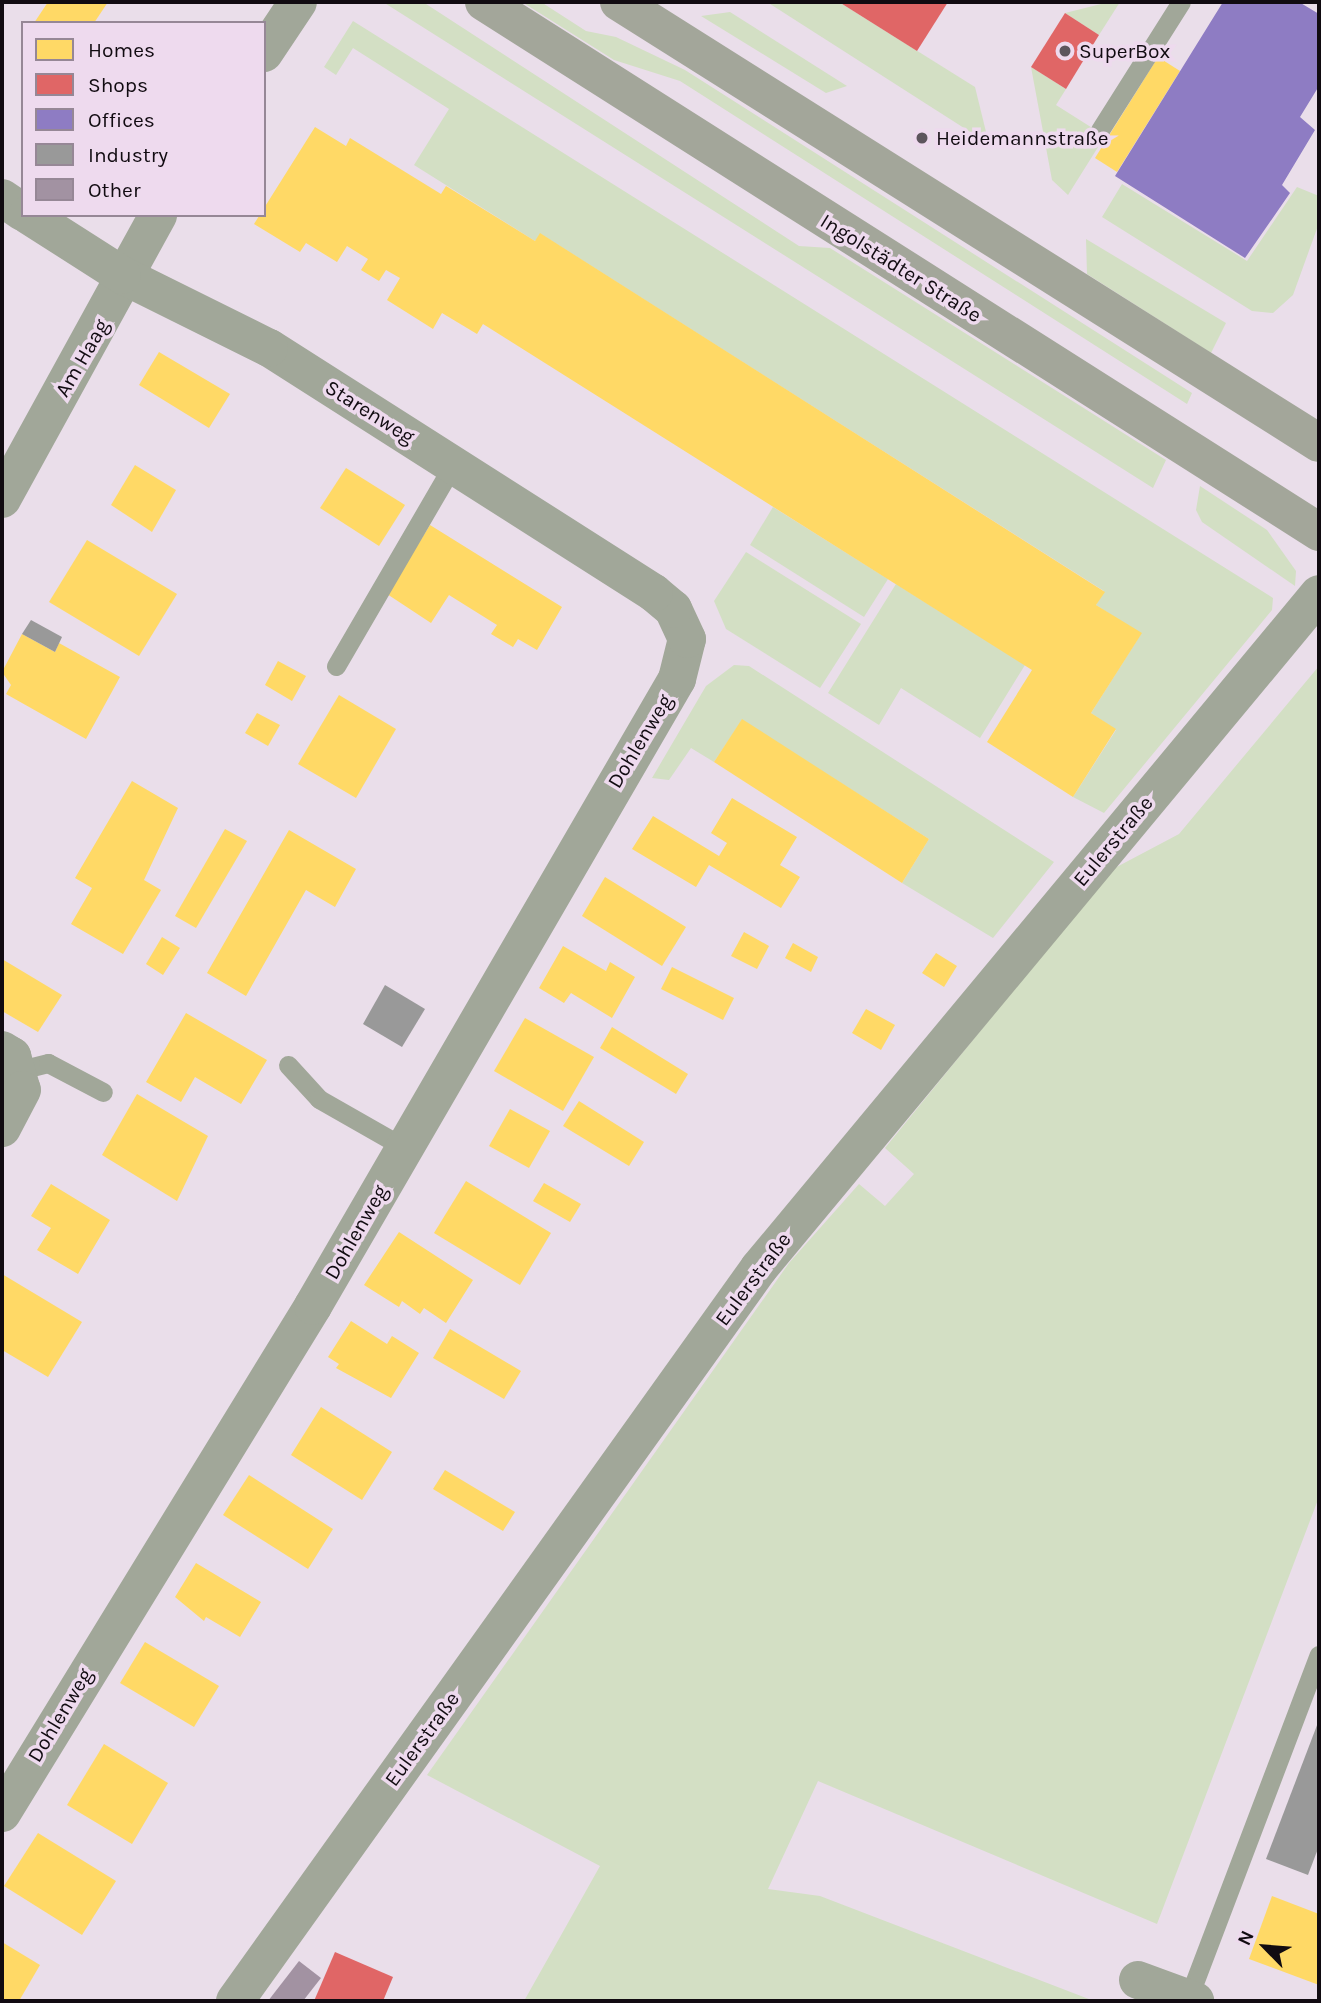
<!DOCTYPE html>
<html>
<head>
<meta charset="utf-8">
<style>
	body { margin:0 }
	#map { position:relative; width:1321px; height:2003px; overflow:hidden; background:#eadeea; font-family:Karla,sans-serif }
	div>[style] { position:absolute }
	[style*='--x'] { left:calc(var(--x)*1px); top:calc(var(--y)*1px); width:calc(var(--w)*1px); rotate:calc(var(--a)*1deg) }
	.green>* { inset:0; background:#d3dfc4 }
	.homes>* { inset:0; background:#ffd966 }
	.shops>* { inset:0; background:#e06666 }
	.offices>* { inset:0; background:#8e7cc3 }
	.industry>* { inset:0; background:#999 }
	.building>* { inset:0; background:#a292a2 }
	.lane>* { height:19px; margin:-9.5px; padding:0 9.5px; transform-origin:9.5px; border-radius:9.5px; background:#a1a799 }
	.street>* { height:38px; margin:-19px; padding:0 19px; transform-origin:19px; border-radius:19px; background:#a1a799 }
	.primary>* { height:38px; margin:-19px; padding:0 19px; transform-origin:19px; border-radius:19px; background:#a3a69a }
	.dots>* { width:19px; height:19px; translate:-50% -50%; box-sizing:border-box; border:4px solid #eedaee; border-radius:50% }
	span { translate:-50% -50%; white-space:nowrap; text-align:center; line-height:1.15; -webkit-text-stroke:7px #eedaee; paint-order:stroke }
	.poi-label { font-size:21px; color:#110b11 }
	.left { translate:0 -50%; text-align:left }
	.street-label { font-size:21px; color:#110b11 }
	.frame { position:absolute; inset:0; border:4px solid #110b11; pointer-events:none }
	.legend { position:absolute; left:21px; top:21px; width:245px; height:196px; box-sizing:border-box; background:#eedaee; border:2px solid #968796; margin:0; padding:9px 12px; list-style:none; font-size:21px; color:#110b11 }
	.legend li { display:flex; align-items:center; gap:14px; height:35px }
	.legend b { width:35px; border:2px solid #968796 }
	.north { position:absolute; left:1230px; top:1912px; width:70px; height:70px; -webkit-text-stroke:5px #eedaee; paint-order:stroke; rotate:295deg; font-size:19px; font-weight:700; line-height:28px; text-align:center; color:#110b11 }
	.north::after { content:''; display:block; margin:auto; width:24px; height:32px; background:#110b11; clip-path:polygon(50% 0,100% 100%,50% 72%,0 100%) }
</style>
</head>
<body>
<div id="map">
	<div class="green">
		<div style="clip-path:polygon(383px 2px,423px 2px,799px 246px,830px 248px,1166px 460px,1153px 488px)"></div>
		<div style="clip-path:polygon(522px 2px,541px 2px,586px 31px,616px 37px,685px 70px,1192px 393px,1187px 404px,680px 81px,614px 60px)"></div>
		<div style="clip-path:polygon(767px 2px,839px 2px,975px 87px,989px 144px)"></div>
		<div style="clip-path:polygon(1109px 2px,1120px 2px,1099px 35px,1065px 13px)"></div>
		<div style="clip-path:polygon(730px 12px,847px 86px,826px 93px,701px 16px)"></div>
		<div style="clip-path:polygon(353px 21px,1273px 598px,1272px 610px,1104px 813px,1073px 797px,1116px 730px,1091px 713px,1141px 634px,1096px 605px,1104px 591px,541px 234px,535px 241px,414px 165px,449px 109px,353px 48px,336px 75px,324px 67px)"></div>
		<div style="clip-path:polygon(1031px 67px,1066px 89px,1056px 105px,1105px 136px,1068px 195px,1052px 180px)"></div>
		<div style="clip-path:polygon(1122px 184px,1247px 261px,1297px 187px,1319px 196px,1319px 223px,1293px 295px,1273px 313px,1252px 311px,1102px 217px)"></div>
		<div style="clip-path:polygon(1086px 239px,1226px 323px,1211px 353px,1087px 274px)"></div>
		<div style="clip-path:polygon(1200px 486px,1267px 530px,1296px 571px,1295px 586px,1202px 522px,1196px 510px)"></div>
		<div style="clip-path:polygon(773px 507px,888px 579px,864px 617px,750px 545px)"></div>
		<div style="clip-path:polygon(746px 552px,861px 624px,820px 688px,726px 629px,714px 601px)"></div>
		<div style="clip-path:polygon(896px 584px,1025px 665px,980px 738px,901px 688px,879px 725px,828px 693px)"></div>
		<div style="clip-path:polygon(734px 665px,749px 666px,1054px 862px,993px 938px,902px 883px,929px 839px,742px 720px,714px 762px,691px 748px,669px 780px,652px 778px,706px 686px)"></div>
		<div style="clip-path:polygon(1319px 666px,1319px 1497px,1157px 1924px,818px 1781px,768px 1889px,820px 1896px,1094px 2001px,524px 2001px,600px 1866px,427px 1775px,789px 1263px,859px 1184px,885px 1206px,914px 1174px,885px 1148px,1111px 870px,1179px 834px)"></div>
	</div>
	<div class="homes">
		<div style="clip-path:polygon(48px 2px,108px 2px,94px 23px,34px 23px)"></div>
		<div style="clip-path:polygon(1158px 57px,1180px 71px,1117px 172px,1095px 158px)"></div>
		<div style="clip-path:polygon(315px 127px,346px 146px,350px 138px,441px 194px,446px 186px,535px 241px,540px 233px,1105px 592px,1096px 605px,1142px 633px,1091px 713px,1116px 729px,1073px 797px,987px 742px,1032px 670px,483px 324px,477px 334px,442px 313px,433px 329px,387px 300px,400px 278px,386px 270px,379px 281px,361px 270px,368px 259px,347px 246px,337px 262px,306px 243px,300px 252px,254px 224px)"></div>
		<div style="clip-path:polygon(159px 352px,230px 394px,209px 428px,139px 385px)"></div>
		<div style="clip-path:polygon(135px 465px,176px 490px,152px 532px,111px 505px)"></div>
		<div style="clip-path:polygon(346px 468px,405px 505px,379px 546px,320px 508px)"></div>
		<div style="clip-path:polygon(430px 525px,562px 607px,537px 650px,518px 639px,513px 647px,491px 634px,497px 625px,449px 595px,431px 623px,387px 594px)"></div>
		<div style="clip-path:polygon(87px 540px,177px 594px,139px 656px,49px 602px)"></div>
		<div style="clip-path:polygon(22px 634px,55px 652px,59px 643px,120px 677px,86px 739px,6px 694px,11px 685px,2px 672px)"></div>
		<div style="clip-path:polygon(278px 661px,306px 676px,292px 701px,265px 685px)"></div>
		<div style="clip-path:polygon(339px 695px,396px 729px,356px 798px,298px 764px)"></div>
		<div style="clip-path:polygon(257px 713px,280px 725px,268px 746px,245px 733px)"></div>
		<div style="clip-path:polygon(742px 719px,929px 839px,902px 883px,714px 762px)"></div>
		<div style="clip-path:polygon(132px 781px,178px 808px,144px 880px,161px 890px,123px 954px,71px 924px,92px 888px,75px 878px)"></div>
		<div style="clip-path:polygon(732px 798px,797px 837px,780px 865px,800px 877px,781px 908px,709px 865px,696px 887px,632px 849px,653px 816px,719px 856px,727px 843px,711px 833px)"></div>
		<div style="clip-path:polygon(225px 829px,247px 841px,196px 928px,175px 916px)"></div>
		<div style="clip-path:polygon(289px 830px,356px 869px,335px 907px,306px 890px,246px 996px,207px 973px)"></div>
		<div style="clip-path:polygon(605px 877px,686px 927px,662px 966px,582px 916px)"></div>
		<div style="clip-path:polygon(744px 932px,769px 946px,757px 969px,731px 956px)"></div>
		<div style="clip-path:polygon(162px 937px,180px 948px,163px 975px,146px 964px)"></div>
		<div style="clip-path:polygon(793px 943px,818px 957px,811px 972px,785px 958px)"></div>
		<div style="clip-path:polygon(563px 946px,606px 971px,610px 962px,635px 977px,612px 1018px,571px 993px,564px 1003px,539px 988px)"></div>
		<div style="clip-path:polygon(936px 953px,957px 966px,944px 987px,922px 973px)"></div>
		<div style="clip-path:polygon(2px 959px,62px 995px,38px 1032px,2px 1011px)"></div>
		<div style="clip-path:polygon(672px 967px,734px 998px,723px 1020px,661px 989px)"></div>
		<div style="clip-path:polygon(866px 1009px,895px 1025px,881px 1050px,852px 1033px)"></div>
		<div style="clip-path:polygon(186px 1013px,267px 1060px,241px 1104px,195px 1077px,181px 1102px,146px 1082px)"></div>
		<div style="clip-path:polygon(525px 1018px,594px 1057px,563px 1111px,494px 1071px)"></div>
		<div style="clip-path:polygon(612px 1027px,688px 1074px,676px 1094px,600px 1048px)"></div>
		<div style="clip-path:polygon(137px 1094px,208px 1136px,177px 1201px,102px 1155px)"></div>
		<div style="clip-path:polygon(579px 1101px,644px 1142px,629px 1166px,563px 1126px)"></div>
		<div style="clip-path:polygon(510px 1109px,550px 1131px,529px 1168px,489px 1146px)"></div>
		<div style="clip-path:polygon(466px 1181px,551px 1233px,520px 1285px,434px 1233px)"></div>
		<div style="clip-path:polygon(544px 1183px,581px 1204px,570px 1222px,533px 1201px)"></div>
		<div style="clip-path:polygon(51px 1184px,110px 1220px,78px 1274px,37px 1250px,51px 1228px,31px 1216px)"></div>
		<div style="clip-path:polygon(399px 1232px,473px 1280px,446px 1323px,424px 1308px,420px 1314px,402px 1301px,399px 1307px,364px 1285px)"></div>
		<div style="clip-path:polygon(2px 1274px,82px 1322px,48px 1377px,2px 1350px)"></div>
		<div style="clip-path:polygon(351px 1321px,387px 1344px,392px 1336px,419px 1353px,391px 1398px,336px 1368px,339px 1364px,328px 1357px)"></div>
		<div style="clip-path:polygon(450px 1329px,521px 1371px,504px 1399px,433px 1358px)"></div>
		<div style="clip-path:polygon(321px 1407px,392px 1452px,362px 1500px,291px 1455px)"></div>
		<div style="clip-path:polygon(445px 1470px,515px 1512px,503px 1531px,433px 1489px)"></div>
		<div style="clip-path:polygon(249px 1475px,333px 1529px,308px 1569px,223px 1515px)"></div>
		<div style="clip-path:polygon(196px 1563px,261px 1602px,240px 1637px,206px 1617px,204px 1621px,175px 1597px)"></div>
		<div style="clip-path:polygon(145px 1642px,219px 1686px,194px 1727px,120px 1683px)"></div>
		<div style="clip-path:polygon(104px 1744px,168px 1783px,132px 1844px,67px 1805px)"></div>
		<div style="clip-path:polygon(38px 1833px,116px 1881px,82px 1935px,4px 1886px)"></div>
		<div style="clip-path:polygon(1272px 1896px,1319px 1914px,1319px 1985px,1249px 1959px)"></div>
		<div style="clip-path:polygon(2px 1942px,40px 1965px,19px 2001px,2px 2001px)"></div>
	</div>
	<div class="shops">
		<div style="clip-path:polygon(839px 2px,948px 2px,917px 51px)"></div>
		<div style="clip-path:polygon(1065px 13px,1099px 35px,1066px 89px,1031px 67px)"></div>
		<div style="clip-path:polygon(335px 1952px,393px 1977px,383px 2001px,314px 2001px)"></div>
	</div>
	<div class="offices">
		<div style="clip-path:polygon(1223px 2px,1299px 2px,1319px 14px,1319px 86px,1300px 117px,1315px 130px,1282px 185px,1290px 193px,1245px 258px,1115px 176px)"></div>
	</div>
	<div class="industry">
		<div style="clip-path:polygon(31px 620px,62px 637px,55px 652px,22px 634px)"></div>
		<div style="clip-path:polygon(385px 985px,425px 1009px,402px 1047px,363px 1024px)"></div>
		<div style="clip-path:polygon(1319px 1720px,1319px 1846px,1308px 1875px,1266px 1859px)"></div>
	</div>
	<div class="building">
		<div style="clip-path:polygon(299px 1961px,321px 1978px,303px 2001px,268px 2001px)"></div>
	</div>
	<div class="lane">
		<div style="--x:1100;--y:130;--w:151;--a:-57.7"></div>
		<div style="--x:336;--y:666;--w:233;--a:-59.8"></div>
		<div style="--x:288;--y:1065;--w:46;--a:47.6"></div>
		<div style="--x:319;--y:1099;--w:99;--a:29.7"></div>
		<div style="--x:16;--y:1071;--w:33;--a:-14"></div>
		<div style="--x:48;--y:1063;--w:62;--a:27.8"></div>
		<div style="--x:1188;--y:1999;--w:368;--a:-69.2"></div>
	</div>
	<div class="street">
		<div style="--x:264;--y:53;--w:61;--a:-56.3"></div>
		<div style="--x:2;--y:198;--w:25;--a:34"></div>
		<div style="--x:2;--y:499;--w:324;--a:-61.2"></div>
		<div style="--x:2;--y:1050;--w:12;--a:31"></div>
		<div style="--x:12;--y:1056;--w:35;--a:74"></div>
		<div style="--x:22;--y:1090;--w:43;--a:117.8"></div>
		<div style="--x:2;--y:1813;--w:595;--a:-58.47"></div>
		<div style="--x:313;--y:1306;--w:725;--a:-59.86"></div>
		<div style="--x:677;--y:679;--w:41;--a:-76"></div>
		<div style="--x:687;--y:639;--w:33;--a:-115"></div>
		<div style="--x:673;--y:609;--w:25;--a:-140"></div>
		<div style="--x:654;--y:593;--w:456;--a:-147.5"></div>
		<div style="--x:269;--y:348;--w:164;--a:-153.6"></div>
		<div style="--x:122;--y:275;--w:112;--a:-147.4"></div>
		<div style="--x:1138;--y:1980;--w:61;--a:20.2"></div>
		<div style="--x:235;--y:2001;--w:901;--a:-54.44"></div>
		<div style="--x:759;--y:1268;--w:876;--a:-50.28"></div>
	</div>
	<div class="primary">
		<div style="--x:484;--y:2;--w:989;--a:32.4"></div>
		<div style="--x:619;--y:2;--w:827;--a:32.21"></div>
	</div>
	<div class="dots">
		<div style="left:1065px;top:51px;background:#5d555d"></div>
		<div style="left:922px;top:138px;background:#5d555d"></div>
	</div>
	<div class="poi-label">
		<span class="left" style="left:1079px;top:51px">SuperBox</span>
		<span class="left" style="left:936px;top:138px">Heidemannstraße</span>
	</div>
	<div class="street-label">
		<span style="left:901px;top:268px;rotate:32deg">Ingolstädter Straße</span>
		<span style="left:82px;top:358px;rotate:-60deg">Am Haag</span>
		<span style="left:370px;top:412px;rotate:32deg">Starenweg</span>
		<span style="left:640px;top:741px;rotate:-59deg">Dohlenweg</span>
		<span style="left:1113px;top:841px;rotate:-50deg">Eulerstraße</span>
		<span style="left:356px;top:1232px;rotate:-60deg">Dohlenweg</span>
		<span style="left:753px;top:1279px;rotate:-53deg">Eulerstraße</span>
		<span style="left:60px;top:1715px;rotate:-59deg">Dohlenweg</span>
		<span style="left:422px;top:1739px;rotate:-54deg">Eulerstraße</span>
	</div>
	<div class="frame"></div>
	<ul class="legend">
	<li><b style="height:19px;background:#ffd966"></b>Homes</li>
	<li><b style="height:19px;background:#e06666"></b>Shops</li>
	<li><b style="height:19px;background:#8e7cc3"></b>Offices</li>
	<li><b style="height:19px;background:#999"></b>Industry</li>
	<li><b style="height:19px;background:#a292a2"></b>Other</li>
	</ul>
	<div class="north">N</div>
</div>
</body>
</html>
